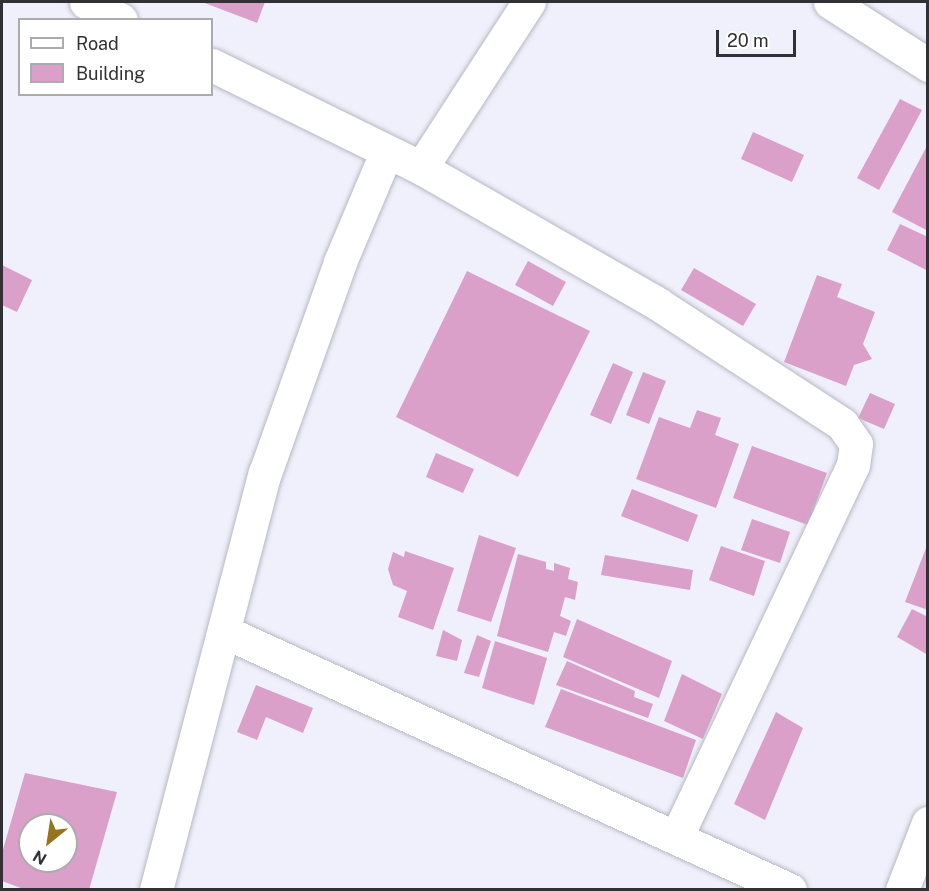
<!DOCTYPE html>
<html>
<head>
<meta charset="utf-8">
<style>
	body { margin:0 }
	#map { position:relative; width:929px; height:891px; overflow:hidden; background:#f0f0fc; font-family:"Public Sans",sans-serif }
	div>[style] { position:absolute }
	[style*='--x'] { left:calc(var(--x)*1px); top:calc(var(--y)*1px); width:calc(var(--w)*1px); rotate:calc(var(--a)*1deg) }
	.building>* { inset:0; background:#daa0c9 }
	.roads { filter:drop-shadow(0 0 2px #b8b8c3) drop-shadow(0 0 2px #b8b8c3) }
	.minor>* { height:33px; margin:-16.5px; padding:0 16.5px; transform-origin:16.5px; border-radius:16.5px; background:#fff }
	span { translate:-50% -50%; white-space:nowrap; text-align:center; line-height:1.15; -webkit-text-stroke:6px #fff; paint-order:stroke }
	.frame { position:absolute; inset:0; border:3px solid #303035; pointer-events:none }
	.legend { position:absolute; left:18px; top:18px; width:195px; height:78px; box-sizing:border-box; background:#fff; border:2px solid #acacae; margin:0; padding:8px 10px; list-style:none; font-size:18px; color:#303035 }
	.legend li { display:flex; align-items:center; gap:12px; height:30px }
	.legend b { width:30px; border:2px solid #acacae }
	.north { position:absolute; left:18px; top:813px; width:60px; height:60px; box-sizing:border-box; background:#fff; border:2px solid #acacae; border-radius:50%; rotate:210deg; font-size:16px; font-weight:700; line-height:24px; text-align:center; color:#303035 }
	.north::after { content:''; display:block; margin:auto; width:21px; height:27px; background:#98731d; clip-path:polygon(50% 0,100% 100%,50% 72%,0 100%) }
	.scale { position:absolute; left:716px; top:30px; width:80px; height:27px; box-sizing:border-box; border:3px solid #303035; border-top:0; padding-left:8px; font-size:18px; line-height:21px; white-space:nowrap; color:#303035; -webkit-text-stroke:4px #fff; paint-order:stroke }
</style>
</head>
<body>
<div id="map">
	<div class="building">
		<div style="clip-path:polygon(202px 2px,265px 2px,257px 23px)"></div>
		<div style="clip-path:polygon(900px 99px,922px 110px,879px 190px,857px 178px)"></div>
		<div style="clip-path:polygon(753px 132px,804px 155px,792px 182px,741px 159px)"></div>
		<div style="clip-path:polygon(928px 144px,928px 231px,892px 212px)"></div>
		<div style="clip-path:polygon(900px 224px,928px 237px,928px 271px,887px 250px)"></div>
		<div style="clip-path:polygon(528px 261px,566px 282px,553px 306px,515px 285px)"></div>
		<div style="clip-path:polygon(2px 265px,32px 280px,17px 312px,2px 305px)"></div>
		<div style="clip-path:polygon(694px 268px,756px 304px,743px 326px,681px 290px)"></div>
		<div style="clip-path:polygon(467px 271px,590px 331px,518px 477px,396px 417px)"></div>
		<div style="clip-path:polygon(817px 275px,842px 284px,837px 297px,875px 312px,863px 344px,872px 359px,854px 365px,846px 386px,784px 362px)"></div>
		<div style="clip-path:polygon(613px 363px,633px 372px,611px 424px,590px 415px)"></div>
		<div style="clip-path:polygon(643px 372px,666px 381px,649px 424px,626px 415px)"></div>
		<div style="clip-path:polygon(870px 393px,895px 404px,884px 429px,858px 418px)"></div>
		<div style="clip-path:polygon(697px 410px,721px 418px,715px 435px,739px 444px,716px 508px,636px 479px,659px 417px,690px 428px)"></div>
		<div style="clip-path:polygon(752px 446px,827px 473px,808px 525px,733px 498px)"></div>
		<div style="clip-path:polygon(436px 453px,474px 469px,463px 493px,426px 477px)"></div>
		<div style="clip-path:polygon(632px 489px,698px 515px,688px 542px,621px 516px)"></div>
		<div style="clip-path:polygon(752px 519px,790px 532px,780px 563px,741px 550px)"></div>
		<div style="clip-path:polygon(479px 535px,516px 548px,491px 622px,457px 611px)"></div>
		<div style="clip-path:polygon(928px 543px,928px 610px,905px 602px)"></div>
		<div style="clip-path:polygon(721px 546px,765px 561px,754px 596px,709px 580px)"></div>
		<div style="clip-path:polygon(405px 551px,454px 568px,433px 630px,398px 617px,407px 591px,393px 585px,388px 569px,393px 552px,404px 557px)"></div>
		<div style="clip-path:polygon(518px 554px,546px 562px,546px 569px,554px 571px,554px 563px,570px 568px,568px 579px,578px 582px,575px 600px,565px 597px,560px 616px,571px 621px,566px 636px,554px 632px,548px 652px,497px 636px)"></div>
		<div style="clip-path:polygon(605px 555px,693px 570px,690px 590px,601px 575px)"></div>
		<div style="clip-path:polygon(912px 609px,928px 617px,928px 655px,897px 637px)"></div>
		<div style="clip-path:polygon(577px 619px,672px 661px,659px 698px,563px 657px)"></div>
		<div style="clip-path:polygon(443px 630px,462px 640px,457px 661px,436px 656px)"></div>
		<div style="clip-path:polygon(477px 635px,491px 641px,479px 677px,464px 673px)"></div>
		<div style="clip-path:polygon(495px 641px,547px 658px,534px 705px,482px 688px)"></div>
		<div style="clip-path:polygon(567px 661px,635px 691px,634px 697px,653px 704px,648px 718px,556px 685px)"></div>
		<div style="clip-path:polygon(682px 674px,722px 694px,703px 739px,664px 721px)"></div>
		<div style="clip-path:polygon(256px 685px,313px 708px,303px 733px,266px 717px,257px 740px,237px 732px)"></div>
		<div style="clip-path:polygon(561px 689px,696px 740px,683px 778px,545px 727px)"></div>
		<div style="clip-path:polygon(776px 712px,803px 728px,765px 820px,734px 804px)"></div>
		<div style="clip-path:polygon(evenodd,25px 773px,117px 792px,89px 890px,26px 890px,2px 881px,2px 853px,25px 773px,30px 825px,66px 825px,66px 861px,30px 861px,30px 825px)"></div>
	</div>
	<div class="roads">
		<div class="minor">
			<div style="--x:86;--y:2;--w:39;--a:27"></div>
			<div style="--x:830;--y:2;--w:117;--a:32.7"></div>
			<div style="--x:212;--y:65;--w:233;--a:26.2"></div>
			<div style="--x:421;--y:168;--w:273;--a:29.8"></div>
			<div style="--x:658;--y:304;--w:220;--a:33.1"></div>
			<div style="--x:842;--y:424;--w:24;--a:55"></div>
			<div style="--x:856;--y:444;--w:21;--a:98"></div>
			<div style="--x:853;--y:465;--w:410;--a:115.4"></div>
			<div style="--x:421;--y:168;--w:198;--a:-57"></div>
			<div style="--x:225;--y:632;--w:621;--a:24.54"></div>
			<div style="--x:156;--y:890;--w:431;--a:-75.4"></div>
			<div style="--x:265;--y:473;--w:224;--a:-70.4"></div>
			<div style="--x:340;--y:262;--w:118;--a:-67.1"></div>
			<div style="--x:902;--y:890;--w:72;--a:-68.8"></div>
		</div>
	</div>
	<div class="frame"></div>
	<ul class="legend">
	<li><b style="height:8px;background:#fff"></b>Road</li>
	<li><b style="height:16px;background:#daa0c9"></b>Building</li>
	</ul>
	<div class="north">N</div>
	<div class="scale">20 m</div>
</div>
</body>
</html>
